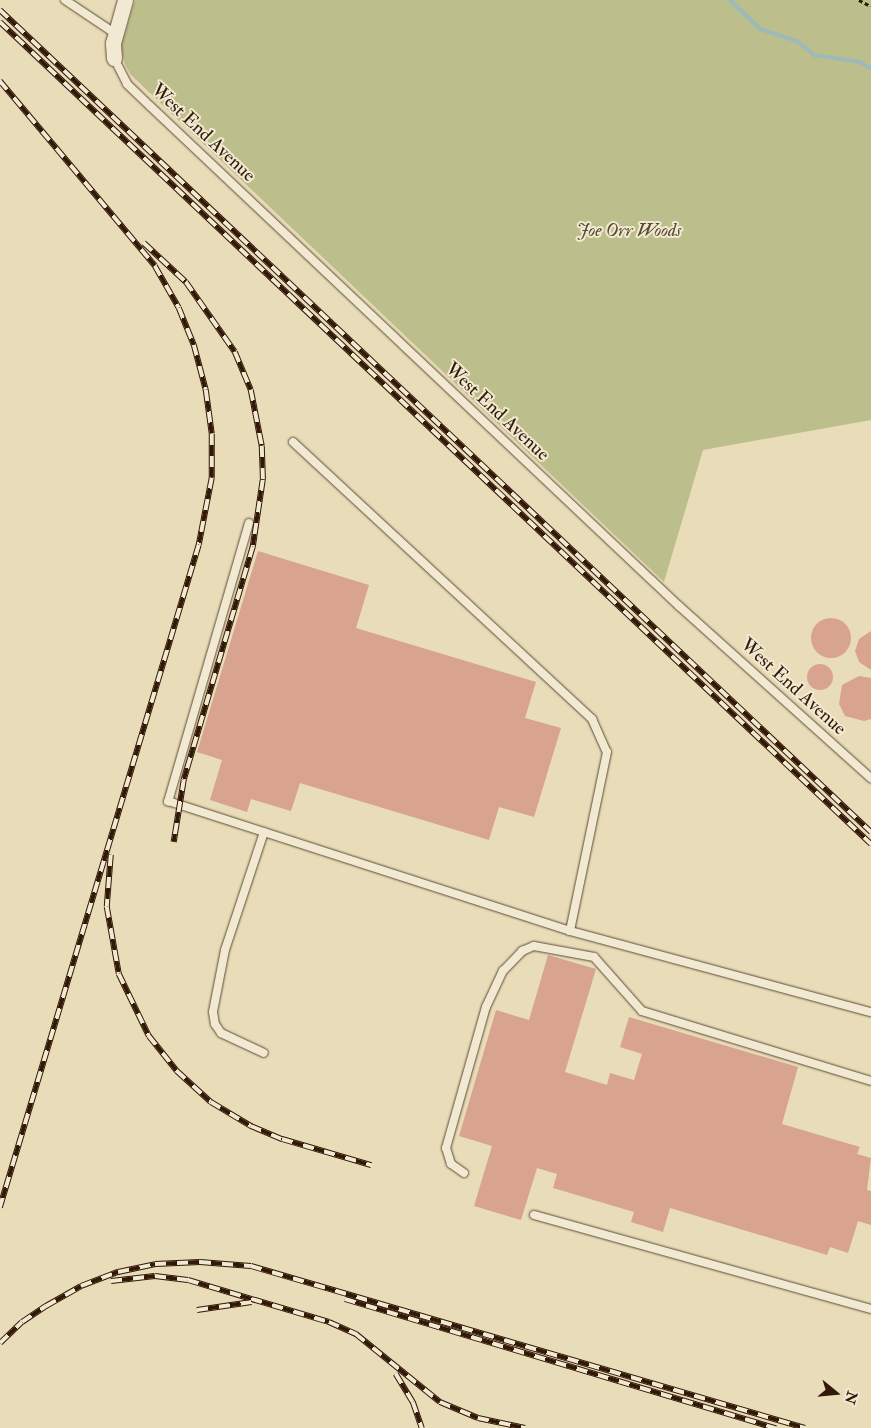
<!DOCTYPE html>
<html>
<head>
<meta charset="utf-8">
<style>
	body { margin:0 }
	#map { position:relative; width:871px; height:1428px; overflow:hidden; background:#e9ddb9; font-family:"IM FELL Double Pica",serif }
	div>[style] { position:absolute }
	[style*='--x'] { left:calc(var(--x)*1px); top:calc(var(--y)*1px); width:calc(var(--w)*1px); rotate:calc(var(--a)*1deg) }
	.green>* { inset:0; background:#bcbf8b }
	.stream>* { height:4px; margin:-2px; padding:0 2px; transform-origin:2px; border-radius:2px; background:#9bbab9 }
	.building>* { inset:0; background:#d8a38f }
	.round { border-radius:50% }
	.path>* { height:2.5px; margin-top:-1.25px; transform-origin:0; background:repeating-linear-gradient(90deg,#311807 0 4px,transparent 0 6.5px) }
	.roads { filter:drop-shadow(0 0 1px #5f4934) drop-shadow(0 0 1px #5f4934) }
	.lane>* { height:8px; margin:-4px; padding:0 4px; transform-origin:4px; border-radius:4px; background:#f1e9d2 }
	.street>* { height:15px; margin:-7.5px; padding:0 7.5px; transform-origin:7.5px; border-radius:7.5px; background:#f1e9d2 }
	.rail>* { height:5.5px; margin-top:-2.75px; transform-origin:0; background:repeating-linear-gradient(90deg,#f1e9d2 0 11px,#311807 0 22px); box-sizing:border-box; border-block:1px solid #311807 }
	span { translate:-50% -50%; white-space:nowrap; text-align:center; line-height:1.15; -webkit-text-stroke:4px #f1e9d2; paint-order:stroke }
	.street-label { font-size:19px; color:#311807 }
	.park-label { font-size:19px; color:#5b4a2f; font-style:italic }
	.north { position:absolute; left:811px; top:1368px; width:50px; height:50px; -webkit-text-stroke:4px #f1e9d2; paint-order:stroke; rotate:107deg; font-size:14px; font-weight:700; line-height:20px; text-align:center; color:#311807 }
	.north::after { content:''; display:block; margin:auto; width:18px; height:22px; background:#311807; clip-path:polygon(50% 0,100% 100%,50% 72%,0 100%) }
</style>
</head>
<body>
<div id="map">
	<div class="green">
		<div style="clip-path:polygon(135px 0,871px 0,871px 420px,703px 450px,664px 582px,131px 75px,125px 65px,121px 47px)"></div>
	</div>
	<div class="stream">
		<div style="--x:730;--y:0;--w:42;--a:44"></div>
		<div style="--x:760;--y:29;--w:39;--a:18"></div>
		<div style="--x:797;--y:41;--w:22;--a:39"></div>
		<div style="--x:814;--y:55;--w:47;--a:8.7"></div>
		<div style="--x:860;--y:62;--w:13;--a:32"></div>
	</div>
	<div class="building">
		<div style="clip-path:polygon(258px 551px,369px 585px,356px 628px,536px 682px,525px 718px,561px 728px,534px 817px,499px 807px,489px 840px,300px 783px,291px 811px,251px 799px,247px 812px,210px 800px,222px 760px,197px 752px)"></div>
		<div class="round" style="left:811px;top:618px;width:40px;height:40px"></div>
		<div style="clip-path:polygon(871px 631px,871px 670px,859px 662px,855px 651px,859px 639px)"></div>
		<div class="round" style="left:807px;top:664px;width:26px;height:26px"></div>
		<div style="clip-path:polygon(859px 676px,871px 678px,871px 719px,864px 721px,845px 716px,839px 704px,842px 685px)"></div>
		<div style="clip-path:polygon(548px 955px,596px 969px,565px 1072px,607px 1085px,610px 1073px,634px 1080px,642px 1054px,620px 1047px,629px 1017px,798px 1067px,782px 1124px,860px 1147px,857px 1154px,871px 1158px,867px 1190px,871px 1191px,871px 1225px,858px 1221px,848px 1253px,830px 1247px,827px 1255px,670px 1208px,663px 1232px,631px 1222px,634px 1212px,553px 1188px,557px 1174px,537px 1168px,521px 1220px,474px 1206px,492px 1146px,459px 1136px,496px 1010px,529px 1020px)"></div>
	</div>
	<div class="path">
		<div style="--x:859;--y:0;--w:13;--a:27"></div>
	</div>
	<div class="roads">
		<div class="lane">
			<div style="--x:65;--y:0;--w:61;--a:33.7"></div>
			<div style="--x:114;--y:58;--w:29;--a:63"></div>
			<div style="--x:127;--y:84;--w:32;--a:44"></div>
			<div style="--x:150;--y:106;--w:728;--a:43.39"></div>
			<div style="--x:679;--y:606;--w:258;--a:41.9"></div>
			<div style="--x:293;--y:442;--w:408;--a:42.8"></div>
			<div style="--x:592;--y:719;--w:36;--a:66"></div>
			<div style="--x:607;--y:752;--w:183;--a:101.7"></div>
			<div style="--x:249;--y:523;--w:290;--a:106.2"></div>
			<div style="--x:168;--y:801;--w:422;--a:17.9"></div>
			<div style="--x:570;--y:931;--w:312;--a:15.1"></div>
			<div style="--x:264;--y:832;--w:124;--a:108.3"></div>
			<div style="--x:225;--y:950;--w:63;--a:101"></div>
			<div style="--x:213;--y:1012;--w:12;--a:81"></div>
			<div style="--x:215;--y:1024;--w:11;--a:56"></div>
			<div style="--x:221;--y:1033;--w:47;--a:24.9"></div>
			<div style="--x:464;--y:1173;--w:16;--a:-145"></div>
			<div style="--x:451;--y:1164;--w:17;--a:-107"></div>
			<div style="--x:446;--y:1148;--w:147;--a:-74.2"></div>
			<div style="--x:486;--y:1007;--w:40;--a:-65"></div>
			<div style="--x:503;--y:971;--w:28;--a:-46"></div>
			<div style="--x:522;--y:951;--w:13;--a:-23"></div>
			<div style="--x:534;--y:946;--w:61;--a:10.4"></div>
			<div style="--x:594;--y:957;--w:72;--a:48.4"></div>
			<div style="--x:642;--y:1011;--w:239;--a:17"></div>
			<div style="--x:534;--y:1215;--w:350;--a:15.6"></div>
		</div>
		<div class="street">
			<div style="--x:114;--y:58;--w:15;--a:-94"></div>
			<div style="--x:113;--y:43;--w:45;--a:-74.4"></div>
		</div>
	</div>
	<div class="rail">
		<div style="--x:0;--y:10;--w:1198;--a:43.34"></div>
		<div style="--x:0;--y:22;--w:1198;--a:43.34"></div>
		<div style="--x:0;--y:81;--w:241;--a:50"></div>
		<div style="--x:155;--y:266;--w:48;--a:60.3"></div>
		<div style="--x:179;--y:308;--w:40;--a:68"></div>
		<div style="--x:194;--y:345;--w:47;--a:75.1"></div>
		<div style="--x:206;--y:390;--w:44;--a:82.2"></div>
		<div style="--x:212;--y:434;--w:44;--a:90"></div>
		<div style="--x:212;--y:478;--w:68;--a:101"></div>
		<div style="--x:199;--y:545;--w:692;--a:106.71"></div>
		<div style="--x:144;--y:243;--w:57;--a:42.9"></div>
		<div style="--x:186;--y:282;--w:85;--a:55"></div>
		<div style="--x:235;--y:352;--w:41;--a:67.2"></div>
		<div style="--x:251;--y:390;--w:57;--a:78.9"></div>
		<div style="--x:262;--y:446;--w:34;--a:88"></div>
		<div style="--x:263;--y:480;--w:68;--a:98.5"></div>
		<div style="--x:253;--y:547;--w:243;--a:106.5"></div>
		<div style="--x:184;--y:780;--w:63;--a:99.2"></div>
		<div style="--x:111;--y:855;--w:52;--a:94.4"></div>
		<div style="--x:107;--y:907;--w:68;--a:79.8"></div>
		<div style="--x:119;--y:974;--w:69;--a:64.2"></div>
		<div style="--x:149;--y:1036;--w:45;--a:51.3"></div>
		<div style="--x:177;--y:1071;--w:46;--a:42.4"></div>
		<div style="--x:211;--y:1102;--w:47;--a:31"></div>
		<div style="--x:251;--y:1126;--w:34;--a:23"></div>
		<div style="--x:282;--y:1139;--w:93;--a:16.3"></div>
		<div style="--x:111;--y:1281;--w:44;--a:-6.5"></div>
		<div style="--x:155;--y:1276;--w:33;--a:7"></div>
		<div style="--x:188;--y:1280;--w:147;--a:16.6"></div>
		<div style="--x:329;--y:1322;--w:30;--a:24"></div>
		<div style="--x:356;--y:1334;--w:108;--a:39"></div>
		<div style="--x:440;--y:1402;--w:41;--a:22.8"></div>
		<div style="--x:478;--y:1418;--w:48;--a:12"></div>
		<div style="--x:345;--y:1299;--w:450;--a:16.7"></div>
		<div style="--x:197;--y:1310;--w:55;--a:-8.4"></div>
		<div style="--x:0;--y:1343;--w:30;--a:-44"></div>
		<div style="--x:22;--y:1322;--w:29;--a:-34"></div>
		<div style="--x:46;--y:1306;--w:40;--a:-29.7"></div>
		<div style="--x:81;--y:1286;--w:40;--a:-21"></div>
		<div style="--x:118;--y:1272;--w:38;--a:-12"></div>
		<div style="--x:155;--y:1264;--w:45;--a:-2.5"></div>
		<div style="--x:200;--y:1262;--w:51;--a:4.5"></div>
		<div style="--x:251;--y:1266;--w:577;--a:16.3"></div>
		<div style="--x:396;--y:1374;--w:33;--a:59"></div>
		<div style="--x:413;--y:1402;--w:28;--a:71"></div>
	</div>
	<div class="street-label">
		<span style="left:203px;top:133px;rotate:43deg">West End Avenue</span>
		<span style="left:497px;top:412px;rotate:43deg">West End Avenue</span>
		<span style="left:793px;top:687px;rotate:42deg">West End Avenue</span>
	</div>
	<div class="park-label">
		<span style="left:629px;top:231px">Joe Orr Woods</span>
	</div>
	<div class="north">N</div>
</div>
</body>
</html>
